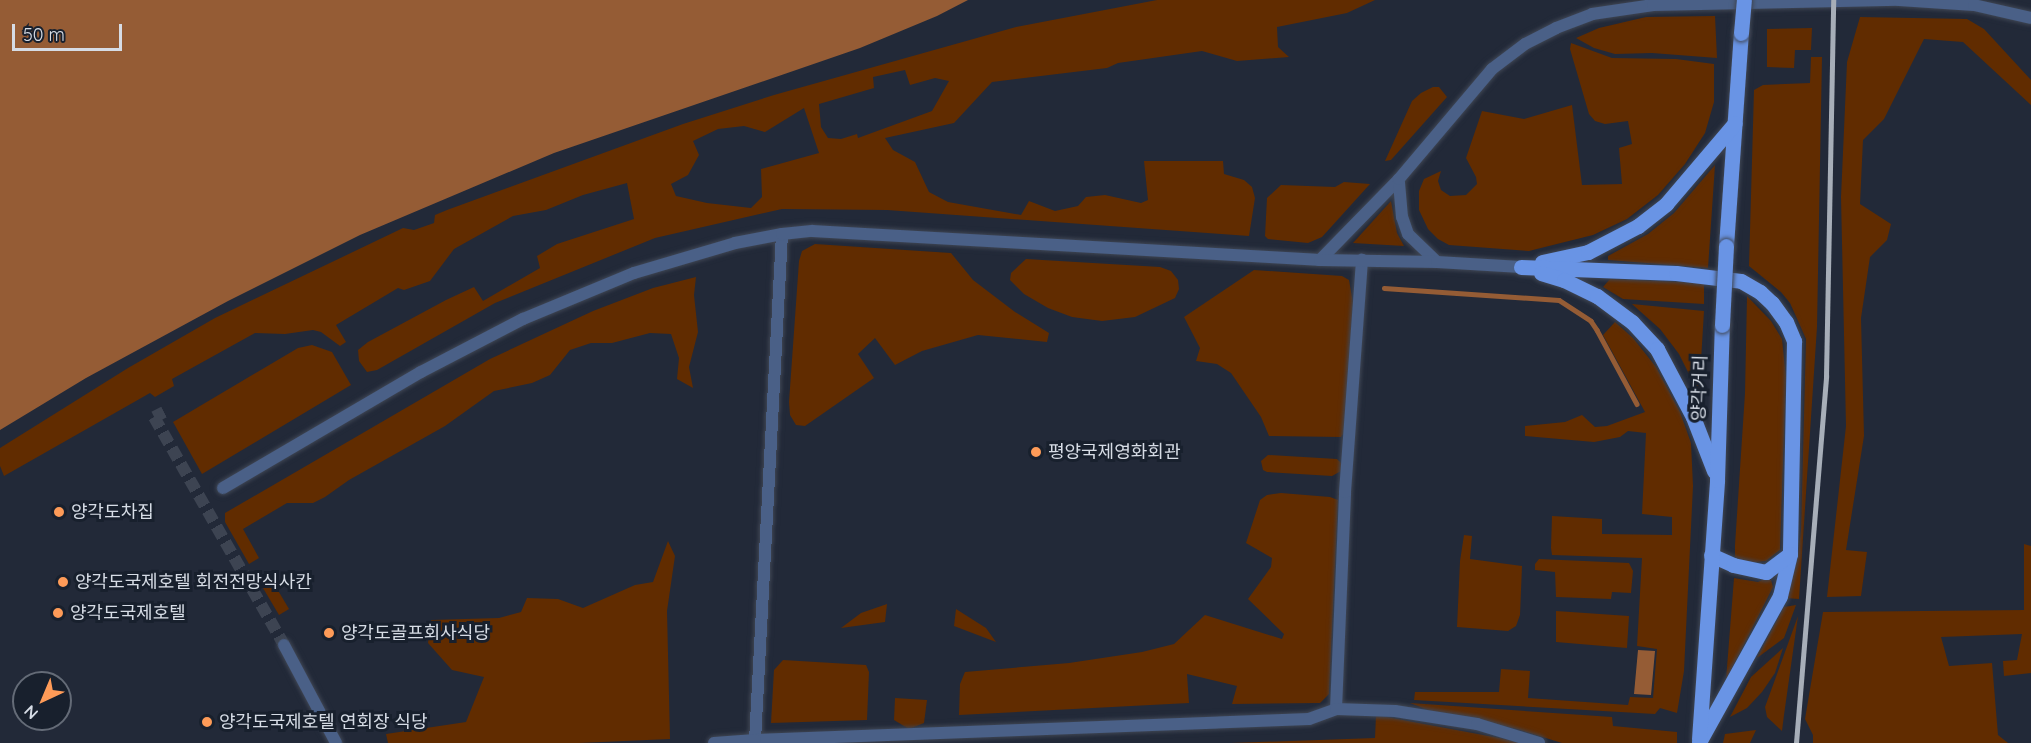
<!DOCTYPE html>
<html>
<head>
<meta charset="utf-8">
<style>
	body { margin:0 }
	#map { position:relative; width:2031px; height:743px; overflow:hidden; background:#222938; font-family:Quicksand,"Noto Sans KR",sans-serif }
	div>[style] { position:absolute }
	[style*='--x'] { left:calc(var(--x)*1px); top:calc(var(--y)*1px); width:calc(var(--w)*1px); rotate:calc(var(--a)*1deg) }
	.green>* { inset:0; background:#612c00 }
	.water>* { inset:0; background:#955c35 }
	.stream>* { height:4.5px; margin:-2.25px; padding:0 2.25px; transform-origin:2.25px; border-radius:2.25px; background:#955c35 }
	.minor-tunnel>* { height:12px; margin-top:-6px; transform-origin:0; background:repeating-linear-gradient(90deg,#3d4452 0 12px,transparent 0 18px) }
	.roads { filter:drop-shadow(0 0 2px #3f4654) drop-shadow(0 0 2px #3f4654) }
	.minor>* { height:12px; margin:-6px; padding:0 6px; transform-origin:6px; border-radius:6px; background:#4a6087 }
	.primary>* { height:15px; margin:-7.5px; padding:0 7.5px; transform-origin:7.5px; border-radius:7.5px; background:#6994e5 }
	.rail>* { height:4.5px; margin:-2.25px; padding:0 2.25px; transform-origin:2.25px; border-radius:2.25px; background:#a7aeb8 }
	.bridges { filter:drop-shadow(0 0 2px #3f4654) drop-shadow(0 0 2px #3f4654) }
	.primary-bridge>* { height:15px; margin:-7.5px; padding:0 7.5px; transform-origin:7.5px; border-radius:7.5px; background:#6994e5 }
	.dots>* { width:16px; height:16px; translate:-50% -50%; box-sizing:border-box; border:3px solid #18202d; border-radius:50% }
	span { translate:-50% -50%; white-space:nowrap; text-align:center; line-height:1.15; -webkit-text-stroke:6px #18202d; paint-order:stroke }
	.street-label { font-size:18px; color:#d6dce5 }
	.poi-label { font-size:18px; color:#d6dce5 }
	.left { translate:0 -50%; text-align:left }
	.north { position:absolute; left:12px; top:671px; width:60px; height:60px; box-sizing:border-box; background:#18202d; border:2px solid #646b77; border-radius:50%; rotate:224deg; font-size:16px; font-weight:700; line-height:24px; text-align:center; color:#d6dce5 }
	.north::after { content:''; display:block; margin:auto; width:21px; height:27px; background:#fe9b58; clip-path:polygon(50% 0,100% 100%,50% 72%,0 100%) }
	.scale { position:absolute; left:12px; top:24px; width:110px; height:27px; box-sizing:border-box; border:3px solid #d6dce5; border-top:0; padding-left:8px; font-size:18px; line-height:21px; white-space:nowrap; color:#d6dce5; -webkit-text-stroke:4px #18202d; paint-order:stroke }
</style>
</head>
<body>
<div id="map">
	<div class="green">
		<div style="clip-path:polygon(evenodd,1157px 0,1375px 0,1347px 13px,1277px 27px,1278px 47px,1289px 57px,1237px 61px,1202px 51px,1118px 63px,1107px 68px,992px 82px,954px 123px,885px 138px,893px 150px,915px 162px,929px 192px,948px 202px,1021px 215px,1029px 201px,1055px 211px,1078px 206px,1086px 197px,1105px 195px,1141px 203px,1148px 200px,1144px 161px,1223px 161px,1224px 174px,1244px 180px,1252px 187px,1255px 198px,1249px 236px,887px 210px,782px 209px,655px 238px,495px 303px,377px 370px,367px 372px,359px 361px,358px 350px,368px 342px,446px 300px,474px 287px,483px 301px,540px 268px,537px 256px,557px 244px,634px 219px,627px 183px,583px 195px,546px 210px,513px 216px,454px 249px,430px 281px,404px 290px,398px 288px,336px 325px,346px 342px,340px 346px,321px 332px,313px 330px,285px 334px,255px 333px,172px 379px,174px 386px,155px 397px,150px 393px,4px 476px,0 466px,0 448px,128px 368px,215px 318px,403px 228px,414px 230px,434px 223px,435px 215px,447px 210px,683px 124px,774px 95px,1016px 27px,1157px 0,905px 70px,910px 85px,935px 78px,949px 81px,932px 111px,858px 138px,857px 134px,841px 139px,828px 138px,821px 127px,819px 104px,874px 88px,873px 77px,905px 70px,1157px 0,804px 108px,819px 153px,761px 169px,762px 197px,751px 208px,707px 203px,676px 196px,671px 184px,688px 175px,699px 155px,693px 141px,718px 129px,744px 126px,765px 132px,804px 108px)"></div>
		<div style="clip-path:polygon(1715px 16px,1717px 58px,1652px 53px,1615px 54px,1594px 48px,1576px 38px,1599px 28px,1646px 17px)"></div>
		<div style="clip-path:polygon(1860px 17px,1967px 19px,1984px 29px,2031px 80px,2031px 105px,1963px 42px,1924px 39px,1884px 119px,1863px 140px,1860px 204px,1891px 224px,1887px 240px,1870px 257px,1861px 318px,1864px 436px,1846px 550px,1867px 552px,1861px 596px,1827px 597px,1846px 426px,1841px 197px,1847px 62px)"></div>
		<div style="clip-path:polygon(1812px 28px,1811px 50px,1795px 50px,1794px 68px,1767px 67px,1767px 29px)"></div>
		<div style="clip-path:polygon(1571px 43px,1612px 58px,1676px 59px,1714px 64px,1714px 102px,1705px 133px,1685px 164px,1658px 195px,1627px 219px,1593px 235px,1529px 251px,1449px 245px,1438px 239px,1428px 229px,1419px 210px,1419px 191px,1424px 179px,1441px 171px,1438px 181px,1441px 190px,1450px 196px,1466px 195px,1477px 184px,1476px 177px,1466px 158px,1482px 111px,1524px 119px,1572px 105px,1582px 185px,1622px 184px,1619px 148px,1632px 144px,1628px 121px,1605px 124px,1595px 121px,1589px 114px,1570px 49px)"></div>
		<div style="clip-path:polygon(1811px 57px,1822px 57px,1817px 327px,1799px 599px,1786px 598px,1798px 556px,1801px 530px,1806px 339px,1790px 303px,1781px 292px,1749px 266px,1754px 90px,1763px 85px,1810px 83px)"></div>
		<div style="clip-path:polygon(1433px 87px,1439px 87px,1447px 97px,1391px 160px,1385px 161px,1412px 101px,1421px 93px)"></div>
		<div style="clip-path:polygon(1715px 165px,1708px 268px,1608px 260px,1608px 256px,1648px 234px,1674px 213px)"></div>
		<div style="clip-path:polygon(1344px 182px,1370px 184px,1322px 237px,1308px 243px,1268px 239px,1265px 236px,1267px 198px,1281px 185px,1335px 187px)"></div>
		<div style="clip-path:polygon(1391px 201px,1397px 233px,1404px 246px,1353px 243px)"></div>
		<div style="clip-path:polygon(815px 244px,951px 253px,973px 280px,1015px 312px,1049px 333px,1047px 342px,978px 335px,922px 351px,895px 365px,875px 338px,858px 354px,874px 378px,805px 426px,796px 425px,790px 415px,789px 402px,799px 261px,802px 251px)"></div>
		<div style="clip-path:polygon(1026px 259px,1160px 267px,1171px 271px,1178px 280px,1179px 289px,1175px 298px,1135px 317px,1102px 321px,1072px 317px,1048px 308px,1024px 294px,1010px 280px,1011px 273px)"></div>
		<div style="clip-path:polygon(1254px 270px,1342px 276px,1349px 280px,1353px 303px,1345px 431px,1341px 437px,1269px 436px,1261px 417px,1231px 373px,1217px 364px,1196px 361px,1200px 348px,1184px 317px)"></div>
		<div style="clip-path:polygon(696px 277px,694px 295px,698px 332px,689px 367px,693px 388px,677px 379px,679px 358px,671px 334px,650px 333px,612px 343px,591px 343px,570px 350px,550px 375px,532px 383px,494px 391px,445px 426px,349px 480px,325px 497px,313px 503px,287px 503px,243px 529px,259px 558px,249px 564px,225px 522px,225px 513px,490px 359px,593px 311px,653px 288px)"></div>
		<div style="clip-path:polygon(1610px 279px,1704px 283px,1704px 304px,1623px 299px,1603px 287px)"></div>
		<div style="clip-path:polygon(1747px 296px,1771px 321px,1782px 339px,1786px 377px,1780px 550px,1766px 561px,1746px 563px,1735px 557px,1735px 545px,1745px 393px)"></div>
		<div style="clip-path:polygon(1632px 304px,1704px 311px,1699px 394px,1679px 354px,1660px 329px)"></div>
		<div style="clip-path:polygon(1615px 322px,1633px 338px,1656px 367px,1680px 412px,1691px 443px,1693px 486px,1684px 671px,1677px 713px,1660px 708px,1655px 714px,1414px 700px,1415px 692px,1499px 692px,1501px 669px,1530px 671px,1528px 698px,1628px 705px,1630px 697px,1653px 698px,1657px 649px,1637px 646px,1642px 558px,1552px 555px,1551px 548px,1552px 516px,1602px 519px,1602px 534px,1672px 535px,1672px 517px,1642px 514px,1646px 433px,1628px 431px,1620px 437px,1594px 442px,1525px 436px,1525px 426px,1565px 422px,1582px 415px,1595px 427px,1607px 426px,1645px 412px,1603px 335px)"></div>
		<div style="clip-path:polygon(312px 345px,332px 352px,351px 385px,202px 474px,173px 422px,298px 348px)"></div>
		<div style="clip-path:polygon(1268px 455px,1337px 459px,1341px 463px,1341px 471px,1332px 476px,1267px 472px,1263px 470px,1261px 461px)"></div>
		<div style="clip-path:polygon(1281px 493px,1330px 497px,1338px 500px,1329px 694px,1320px 703px,1232px 704px,1237px 686px,1187px 674px,1189px 703px,959px 715px,960px 684px,965px 672px,1069px 663px,1142px 652px,1174px 644px,1205px 615px,1282px 639px,1284px 634px,1248px 599px,1271px 567px,1272px 558px,1246px 543px,1260px 500px,1267px 495px)"></div>
		<div style="clip-path:polygon(1464px 535px,1472px 536px,1470px 559px,1522px 566px,1520px 615px,1516px 626px,1508px 631px,1457px 627px,1460px 561px)"></div>
		<div style="clip-path:polygon(668px 541px,675px 556px,667px 611px,670px 739px,579px 743px,388px 743px,386px 734px,466px 722px,484px 677px,452px 670px,428px 643px,431px 620px,499px 618px,521px 612px,527px 598px,558px 599px,583px 608px,635px 585px,653px 582px)"></div>
		<div style="clip-path:polygon(2024px 544px,2031px 546px,2031px 673px,2004px 676px,2003px 661px,2017px 660px,2022px 634px,1941px 637px,1949px 666px,1992px 663px,1998px 735px,2008px 743px,1813px 743px,1813px 735px,1805px 719px,1823px 612px,2024px 610px)"></div>
		<div style="clip-path:polygon(1539px 559px,1629px 563px,1633px 571px,1631px 593px,1612px 592px,1611px 599px,1556px 597px,1555px 572px,1535px 570px,1535px 564px)"></div>
		<div style="clip-path:polygon(1734px 578px,1758px 582px,1766px 578px,1771px 580px,1773px 587px,1726px 680px)"></div>
		<div style="clip-path:polygon(273px 582px,289px 609px,279px 615px,263px 588px)"></div>
		<div style="clip-path:polygon(887px 604px,885px 622px,841px 628px,861px 613px)"></div>
		<div style="clip-path:polygon(1796px 605px,1784px 638px,1757px 658px,1784px 607px)"></div>
		<div style="clip-path:polygon(956px 609px,986px 628px,996px 642px,954px 626px)"></div>
		<div style="clip-path:polygon(1556px 611px,1629px 616px,1627px 648px,1556px 642px)"></div>
		<div style="clip-path:polygon(1798px 616px,1784px 715px,1782px 731px,1767px 717px,1765px 707px)"></div>
		<div style="clip-path:polygon(1783px 648px,1775px 673px,1762px 692px,1747px 708px,1730px 717px,1751px 677px)"></div>
		<div style="clip-path:polygon(783px 660px,866px 665px,869px 672px,867px 720px,771px 723px,774px 670px)"></div>
		<div style="clip-path:polygon(895px 698px,927px 700px,924px 723px,909px 729px,894px 720px)"></div>
		<div style="clip-path:polygon(1410px 703px,1612px 717px,1613px 726px,1677px 732px,1677px 743px,1562px 743px,1517px 729px,1428px 710px)"></div>
		<div style="clip-path:polygon(1376px 715px,1510px 740px,1525px 743px,1231px 743px,1375px 738px)"></div>
		<div style="clip-path:polygon(1756px 730px,1750px 743px,1723px 743px,1725px 734px)"></div>
	</div>
	<div class="water">
		<div style="clip-path:polygon(0 0,968px 0,937px 16px,860px 48px,554px 153px,360px 235px,228px 301px,86px 378px,0 430px)"></div>
		<div style="clip-path:polygon(1638px 650px,1655px 651px,1651px 695px,1634px 694px)"></div>
	</div>
	<div class="stream">
		<div style="--x:1384;--y:288;--w:175;--a:3.9"></div>
		<div style="--x:1559;--y:300;--w:38;--a:33"></div>
		<div style="--x:1591;--y:321;--w:11;--a:56"></div>
		<div style="--x:1597;--y:330;--w:84;--a:61.6"></div>
	</div>
	<div class="minor-tunnel">
		<div style="--x:164;--y:412;--w:11;--a:153"></div>
		<div style="--x:154;--y:417;--w:262;--a:60.3"></div>
	</div>
	<div class="roads">
		<div class="minor">
			<div style="--x:782;--y:234;--w:507;--a:93.05"></div>
			<div style="--x:755;--y:740;--w:554;--a:-2.17"></div>
			<div style="--x:1309;--y:719;--w:29;--a:-20"></div>
			<div style="--x:1336;--y:709;--w:217;--a:-87.6"></div>
			<div style="--x:1345;--y:492;--w:233;--a:-85.8"></div>
			<div style="--x:1320;--y:260;--w:113;--a:-45.7"></div>
			<div style="--x:1437;--y:262;--w:40;--a:-136"></div>
			<div style="--x:1408;--y:234;--w:18;--a:-109"></div>
			<div style="--x:1402;--y:217;--w:38;--a:-95"></div>
			<div style="--x:1399;--y:179;--w:144;--a:-49.8"></div>
			<div style="--x:1492;--y:69;--w:41;--a:-37.1"></div>
			<div style="--x:1525;--y:44;--w:35;--a:-27"></div>
			<div style="--x:1556;--y:28;--w:39;--a:-21"></div>
			<div style="--x:1592;--y:14;--w:62;--a:-8.4"></div>
			<div style="--x:1653;--y:5;--w:246;--a:-1.2"></div>
			<div style="--x:1899;--y:0;--w:75;--a:3.8"></div>
			<div style="--x:1974;--y:5;--w:58;--a:12.8"></div>
			<div style="--x:223;--y:488;--w:229;--a:-30.4"></div>
			<div style="--x:421;--y:372;--w:115;--a:-27.5"></div>
			<div style="--x:523;--y:319;--w:120;--a:-22.5"></div>
			<div style="--x:634;--y:273;--w:105;--a:-16.5"></div>
			<div style="--x:735;--y:243;--w:48;--a:-10.8"></div>
			<div style="--x:782;--y:234;--w:30;--a:-6"></div>
			<div style="--x:812;--y:231;--w:509;--a:3.27"></div>
			<div style="--x:1320;--y:260;--w:117;--a:1"></div>
			<div style="--x:1437;--y:262;--w:84;--a:3.4"></div>
			<div style="--x:284;--y:645;--w:111;--a:62"></div>
			<div style="--x:1336;--y:709;--w:59;--a:1.9"></div>
			<div style="--x:1395;--y:711;--w:83;--a:9"></div>
			<div style="--x:1477;--y:724;--w:65;--a:17"></div>
			<div style="--x:714;--y:743;--w:41;--a:-4.2"></div>
		</div>
		<div class="primary">
			<div style="--x:1726;--y:246;--w:214;--a:-86"></div>
			<div style="--x:1542;--y:262;--w:47;--a:-12.3"></div>
			<div style="--x:1588;--y:252;--w:56;--a:-27.5"></div>
			<div style="--x:1638;--y:226;--w:36;--a:-38"></div>
			<div style="--x:1666;--y:204;--w:106;--a:-49.6"></div>
			<div style="--x:1521;--y:267;--w:155;--a:2.2"></div>
			<div style="--x:1676;--y:273;--w:65;--a:7"></div>
			<div style="--x:1741;--y:281;--w:22;--a:30"></div>
			<div style="--x:1760;--y:292;--w:16;--a:43"></div>
			<div style="--x:1772;--y:303;--w:24;--a:54"></div>
			<div style="--x:1786;--y:322;--w:21;--a:67"></div>
			<div style="--x:1794;--y:341;--w:213;--a:91.1"></div>
			<div style="--x:1790;--y:554;--w:43;--a:103.4"></div>
			<div style="--x:1780;--y:596;--w:167;--a:119"></div>
			<div style="--x:1541;--y:273;--w:24;--a:17"></div>
			<div style="--x:1564;--y:280;--w:37;--a:26"></div>
			<div style="--x:1597;--y:296;--w:44;--a:36.6"></div>
			<div style="--x:1632;--y:322;--w:37;--a:47"></div>
			<div style="--x:1657;--y:349;--w:77;--a:62.1"></div>
			<div style="--x:1693;--y:417;--w:58;--a:68.7"></div>
			<div style="--x:1711;--y:555;--w:24;--a:24"></div>
			<div style="--x:1733;--y:565;--w:34;--a:12"></div>
			<div style="--x:1766;--y:572;--w:30;--a:-37"></div>
			<div style="--x:1699;--y:739;--w:260;--a:-86"></div>
			<div style="--x:1717;--y:480;--w:155;--a:-88.2"></div>
		</div>
	</div>
	<div class="rail">
		<div style="--x:1796;--y:743;--w:367;--a:-85.3"></div>
		<div style="--x:1826;--y:377;--w:377;--a:-88.9"></div>
	</div>
	<div class="bridges">
		<div class="primary-bridge">
			<div style="--x:1741;--y:33;--w:33;--a:-85"></div>
			<div style="--x:1722;--y:325;--w:79;--a:-87.1"></div>
		</div>
	</div>
	<div class="dots">
		<div style="left:1036px;top:452px;background:#fe9b58"></div>
		<div style="left:59px;top:512px;background:#fe9b58"></div>
		<div style="left:63px;top:582px;background:#fe9b58"></div>
		<div style="left:58px;top:613px;background:#fe9b58"></div>
		<div style="left:329px;top:633px;background:#fe9b58"></div>
		<div style="left:207px;top:722px;background:#fe9b58"></div>
	</div>
	<div class="street-label">
		<span style="left:1700px;top:388px;rotate:-88deg">양각거리</span>
	</div>
	<div class="poi-label">
		<span class="left" style="left:1048px;top:452px">평양국제영화회관</span>
		<span class="left" style="left:71px;top:512px">양각도차집</span>
		<span class="left" style="left:75px;top:582px">양각도국제호텔 회전전망식사칸</span>
		<span class="left" style="left:70px;top:613px">양각도국제호텔</span>
		<span class="left" style="left:341px;top:633px">양각도골프회사식당</span>
		<span class="left" style="left:219px;top:722px">양각도국제호텔 연회장 식당</span>
	</div>
	<div class="north">N</div>
	<div class="scale">50 m</div>
</div>
</body>
</html>
